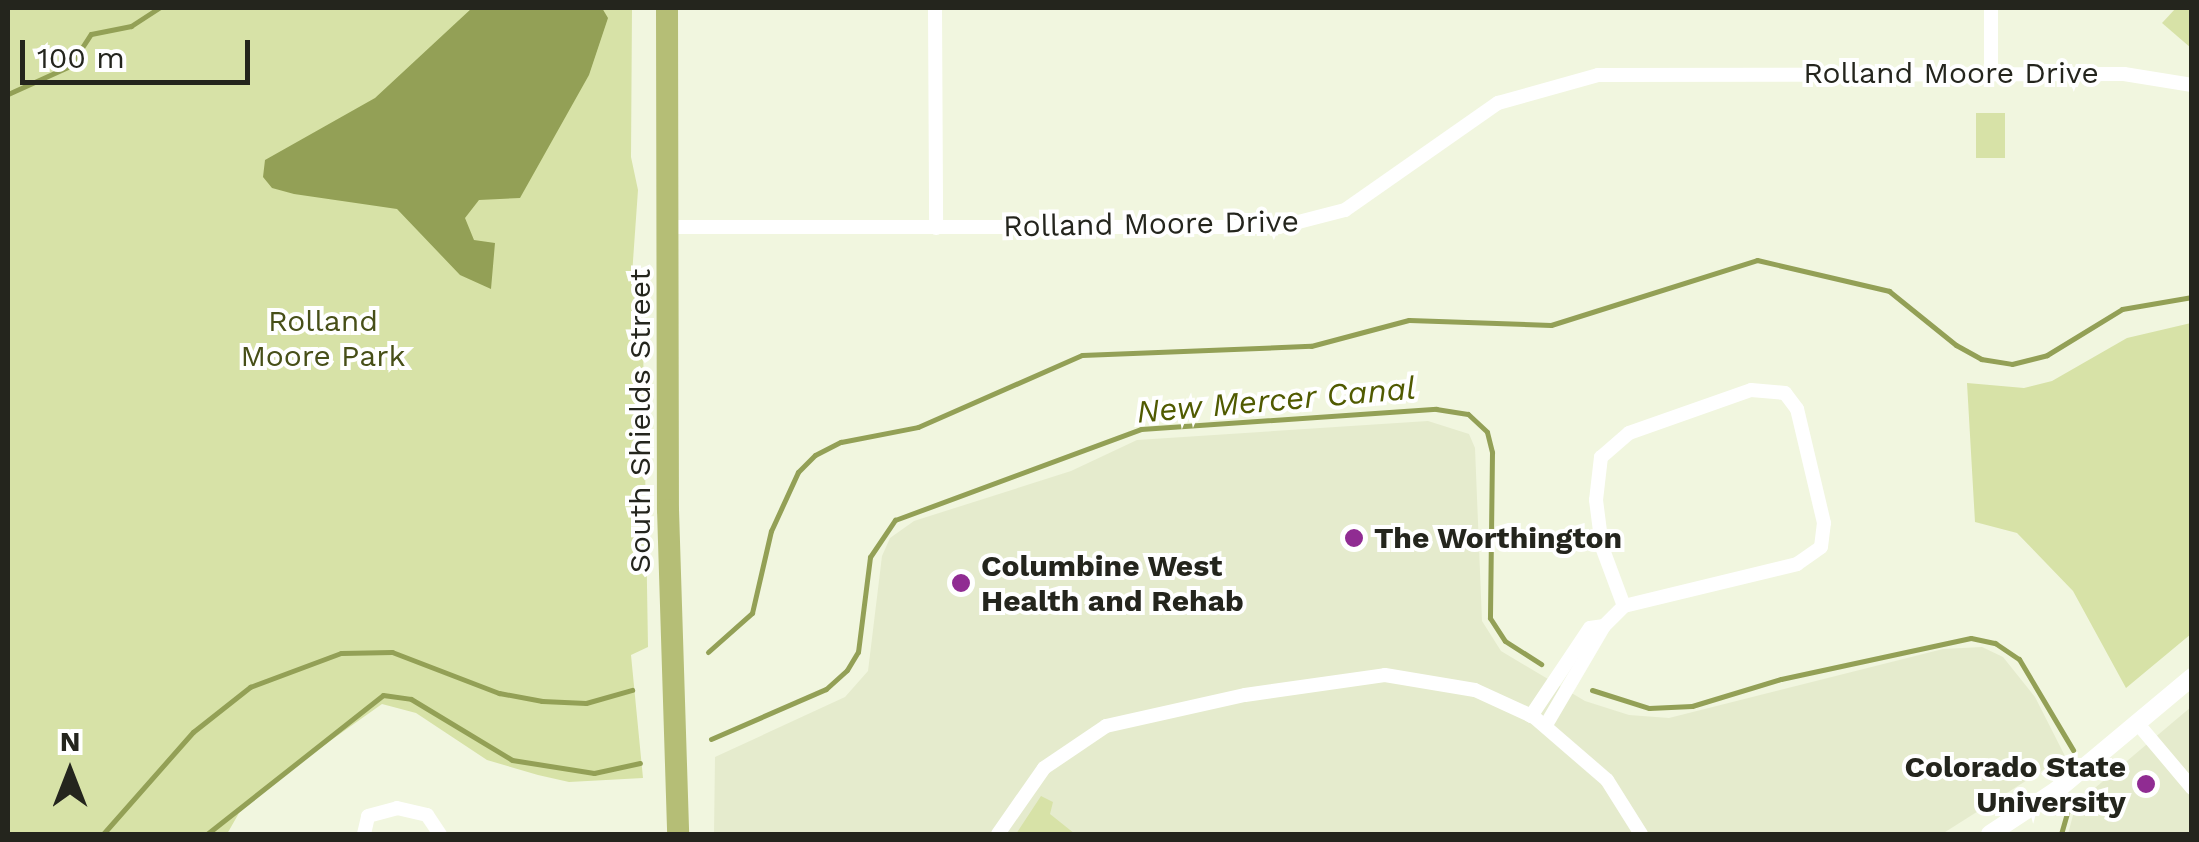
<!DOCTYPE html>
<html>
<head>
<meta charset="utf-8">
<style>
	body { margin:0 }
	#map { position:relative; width:2199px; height:842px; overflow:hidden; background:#f1f6df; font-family:"Work Sans",sans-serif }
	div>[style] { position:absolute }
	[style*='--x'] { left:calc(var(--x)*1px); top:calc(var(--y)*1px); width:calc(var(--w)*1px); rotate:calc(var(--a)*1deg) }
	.built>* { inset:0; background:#e5ebcd }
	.green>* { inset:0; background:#d7e2a7 }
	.water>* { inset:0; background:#93a056 }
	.stream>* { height:5px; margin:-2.5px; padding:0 2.5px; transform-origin:2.5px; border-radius:2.5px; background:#93a056 }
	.minor>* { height:14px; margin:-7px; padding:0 7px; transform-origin:7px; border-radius:7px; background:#fff }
	.tertiary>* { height:18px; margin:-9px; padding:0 9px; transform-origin:9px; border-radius:9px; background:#fff }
	.primary>* { height:22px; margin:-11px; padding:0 11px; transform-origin:11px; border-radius:11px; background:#b5be76 }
	.dots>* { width:28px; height:28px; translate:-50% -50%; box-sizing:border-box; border:5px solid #fff; border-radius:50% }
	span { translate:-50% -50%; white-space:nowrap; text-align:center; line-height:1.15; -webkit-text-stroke:8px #fff; paint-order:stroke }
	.street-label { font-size:30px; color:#24251d }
	.park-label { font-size:30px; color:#474f18 }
	.poi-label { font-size:30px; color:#24251d; font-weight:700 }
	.left { translate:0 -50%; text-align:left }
	.right { translate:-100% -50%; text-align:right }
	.water-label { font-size:32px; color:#505a00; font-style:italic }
	.frame { position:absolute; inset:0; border:10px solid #24251d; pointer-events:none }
	.north { position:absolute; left:20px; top:722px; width:100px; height:100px; -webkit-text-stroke:8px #fff; paint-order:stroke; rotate:0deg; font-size:28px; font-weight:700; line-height:40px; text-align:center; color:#24251d }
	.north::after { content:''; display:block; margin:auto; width:35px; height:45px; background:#24251d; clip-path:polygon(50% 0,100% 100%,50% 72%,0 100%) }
	.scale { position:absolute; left:20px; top:40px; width:230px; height:45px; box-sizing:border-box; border:5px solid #24251d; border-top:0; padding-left:12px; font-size:30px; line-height:35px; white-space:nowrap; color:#24251d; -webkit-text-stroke:8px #fff; paint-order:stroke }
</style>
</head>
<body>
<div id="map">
	<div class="built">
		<div style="clip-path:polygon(1428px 421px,1469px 434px,1475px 448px,1482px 621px,1501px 651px,1585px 701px,1629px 715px,1669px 718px,1943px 649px,1982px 647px,2003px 657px,2035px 697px,2065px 756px,1942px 834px,714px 834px,715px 757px,845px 697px,868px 671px,882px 556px,890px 538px,914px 521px,1071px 471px,1137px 440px)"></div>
		<div style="clip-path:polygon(2191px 707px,2191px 834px,2068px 834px,2076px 804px)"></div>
	</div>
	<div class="green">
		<div style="clip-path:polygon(8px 8px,632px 8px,631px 157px,638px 190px,632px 275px,642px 279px,648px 647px,631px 655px,643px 778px,569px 782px,538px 775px,487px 760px,416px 713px,382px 704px,289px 770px,239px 813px,227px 834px,8px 834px)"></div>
		<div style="clip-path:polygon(2176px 8px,2191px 8px,2191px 48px,2162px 23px)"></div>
		<div style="clip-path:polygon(1976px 113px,2005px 113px,2005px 158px,1976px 158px)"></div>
		<div style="clip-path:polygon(2191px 323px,2191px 634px,2126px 688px,2073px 591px,2017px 533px,1975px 522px,1967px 383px,2024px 388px,2052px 381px,2127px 338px)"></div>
		<div style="clip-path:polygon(1041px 796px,1053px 802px,1050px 814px,1075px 834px,1016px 834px)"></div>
	</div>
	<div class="water">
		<div style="clip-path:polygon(472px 8px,602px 8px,608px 18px,589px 75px,520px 198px,479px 200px,465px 218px,474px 240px,495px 243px,491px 289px,460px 275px,397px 209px,294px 194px,272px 188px,263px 177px,265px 160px,375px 98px)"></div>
	</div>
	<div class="stream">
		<div style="--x:8;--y:94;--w:68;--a:-24.3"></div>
		<div style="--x:70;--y:66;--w:38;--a:-57"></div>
		<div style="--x:91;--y:34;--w:41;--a:-11.3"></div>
		<div style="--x:131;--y:26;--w:33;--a:-33"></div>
		<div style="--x:708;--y:652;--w:59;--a:-41.6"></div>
		<div style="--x:752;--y:613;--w:84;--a:-77"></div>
		<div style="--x:771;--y:531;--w:65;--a:-65.4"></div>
		<div style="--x:798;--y:472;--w:24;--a:-45"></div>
		<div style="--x:815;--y:455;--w:29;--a:-27"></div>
		<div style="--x:841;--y:442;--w:78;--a:-11"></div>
		<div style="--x:918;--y:427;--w:179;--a:-23.7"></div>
		<div style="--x:1082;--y:355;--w:229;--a:-2.3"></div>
		<div style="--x:1311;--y:346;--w:101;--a:-14.9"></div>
		<div style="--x:1409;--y:320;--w:142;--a:2"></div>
		<div style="--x:1551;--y:325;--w:216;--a:-17.5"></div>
		<div style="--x:1757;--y:260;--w:136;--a:13.2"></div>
		<div style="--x:1889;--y:291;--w:86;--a:38.9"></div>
		<div style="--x:1956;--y:345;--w:29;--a:29"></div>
		<div style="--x:1981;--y:359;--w:31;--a:9"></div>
		<div style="--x:2012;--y:364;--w:36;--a:-14"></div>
		<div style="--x:2047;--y:355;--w:88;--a:-31.5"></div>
		<div style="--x:2122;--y:309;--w:71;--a:-9.7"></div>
		<div style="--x:1592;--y:690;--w:60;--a:17.5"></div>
		<div style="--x:1649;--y:708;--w:43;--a:-2.7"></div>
		<div style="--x:1692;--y:706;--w:93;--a:-16.9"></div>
		<div style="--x:1781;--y:679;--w:194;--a:-12.2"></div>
		<div style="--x:1971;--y:638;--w:25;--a:12"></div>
		<div style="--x:1995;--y:643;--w:29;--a:34"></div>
		<div style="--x:2019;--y:659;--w:106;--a:59.3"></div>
		<div style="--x:711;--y:739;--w:125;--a:-23.5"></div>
		<div style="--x:826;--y:689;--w:28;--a:-42"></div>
		<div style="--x:847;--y:670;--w:21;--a:-59"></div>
		<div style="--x:858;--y:652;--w:96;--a:-82.8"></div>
		<div style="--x:870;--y:557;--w:45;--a:-56"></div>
		<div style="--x:895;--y:520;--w:262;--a:-20.3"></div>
		<div style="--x:1141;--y:429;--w:296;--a:-3.9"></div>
		<div style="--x:1436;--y:409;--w:32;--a:9"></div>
		<div style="--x:1468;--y:414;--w:26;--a:43"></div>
		<div style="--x:1487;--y:432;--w:21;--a:76"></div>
		<div style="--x:1492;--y:452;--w:166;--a:90.7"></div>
		<div style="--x:1490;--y:618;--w:27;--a:57"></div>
		<div style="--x:1505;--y:641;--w:43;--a:32.6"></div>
		<div style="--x:103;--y:834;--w:136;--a:-48.6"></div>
		<div style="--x:193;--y:732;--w:73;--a:-38.3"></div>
		<div style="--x:250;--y:687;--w:97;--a:-20.5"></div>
		<div style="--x:341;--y:653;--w:51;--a:-1.1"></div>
		<div style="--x:392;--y:652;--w:115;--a:21"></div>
		<div style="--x:499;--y:693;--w:44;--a:10.5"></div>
		<div style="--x:542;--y:701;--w:44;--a:2.6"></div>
		<div style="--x:586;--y:703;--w:48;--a:-15.8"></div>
		<div style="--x:207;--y:834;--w:224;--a:-38.3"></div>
		<div style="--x:383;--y:695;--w:28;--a:8"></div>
		<div style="--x:411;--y:699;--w:118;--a:31.1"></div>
		<div style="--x:512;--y:760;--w:83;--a:9"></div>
		<div style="--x:594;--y:773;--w:47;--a:-12.3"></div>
		<div style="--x:2061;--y:834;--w:25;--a:-74"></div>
	</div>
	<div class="minor">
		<div style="--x:935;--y:8;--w:220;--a:89.7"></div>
		<div style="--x:1991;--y:73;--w:65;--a:-90"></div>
		<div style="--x:669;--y:227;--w:610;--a:0"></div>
		<div style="--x:1279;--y:227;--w:68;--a:-14.4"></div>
		<div style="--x:1345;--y:210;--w:187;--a:-35"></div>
		<div style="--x:1498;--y:103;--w:104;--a:-15.6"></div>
		<div style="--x:1598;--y:75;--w:526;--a:-0.11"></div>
		<div style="--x:2124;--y:74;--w:69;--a:9.2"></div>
		<div style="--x:1604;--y:626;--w:28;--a:-45"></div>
		<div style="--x:1624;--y:606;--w:178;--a:-13.6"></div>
		<div style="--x:1797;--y:564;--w:29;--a:-35"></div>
		<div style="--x:1821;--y:547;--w:24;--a:-83"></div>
		<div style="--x:1824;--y:523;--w:117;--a:-103.3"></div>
		<div style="--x:1797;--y:409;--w:20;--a:-127"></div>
		<div style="--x:1785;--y:393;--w:34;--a:-175"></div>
		<div style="--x:1751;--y:390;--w:129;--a:160.6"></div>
		<div style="--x:1629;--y:433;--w:37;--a:139"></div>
		<div style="--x:1601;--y:457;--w:43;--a:96.6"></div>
		<div style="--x:1596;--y:500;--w:47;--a:82.7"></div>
		<div style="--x:1602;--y:547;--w:63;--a:69.6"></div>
		<div style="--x:1531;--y:716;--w:106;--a:-56.2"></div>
		<div style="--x:1590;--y:628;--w:14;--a:-8"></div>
		<div style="--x:1604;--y:626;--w:115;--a:120.4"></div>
		<div style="--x:2138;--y:724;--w:84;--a:49.8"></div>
		<div style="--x:364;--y:834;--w:18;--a:-77"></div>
		<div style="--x:368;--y:816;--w:30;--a:-15"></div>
		<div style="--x:397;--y:808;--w:31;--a:13"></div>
		<div style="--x:427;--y:815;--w:23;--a:56"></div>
		<div style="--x:998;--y:834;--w:80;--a:-55.1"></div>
		<div style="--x:1044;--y:768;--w:75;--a:-34.1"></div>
		<div style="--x:1106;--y:726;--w:142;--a:-12.6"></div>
		<div style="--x:1245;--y:695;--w:141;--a:-8.1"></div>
		<div style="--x:1385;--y:675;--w:91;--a:9.5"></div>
		<div style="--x:1475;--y:690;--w:65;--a:24.6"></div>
		<div style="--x:1534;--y:717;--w:96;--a:40.8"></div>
		<div style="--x:1607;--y:780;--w:64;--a:57.8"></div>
	</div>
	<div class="tertiary">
		<div style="--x:1990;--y:834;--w:80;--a:-33.3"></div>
		<div style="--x:2057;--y:790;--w:176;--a:-39.9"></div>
	</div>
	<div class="primary">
		<div style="--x:667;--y:8;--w:502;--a:89.89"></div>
		<div style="--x:668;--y:510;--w:324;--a:88.2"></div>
	</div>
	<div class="dots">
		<div style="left:1354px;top:538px;background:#902c92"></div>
		<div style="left:961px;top:583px;background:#902c92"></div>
		<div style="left:2146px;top:784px;background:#902c92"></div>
	</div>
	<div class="street-label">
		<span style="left:1951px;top:73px">Rolland Moore Drive</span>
		<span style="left:1151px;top:224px;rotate:-1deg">Rolland Moore Drive</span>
		<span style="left:640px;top:421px;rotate:-90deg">South Shields Street</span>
	</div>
	<div class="park-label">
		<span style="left:323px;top:338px">Rolland<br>Moore Park</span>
	</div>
	<div class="poi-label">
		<span class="left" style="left:1374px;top:538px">The Worthington</span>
		<span class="left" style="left:981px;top:583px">Columbine West<br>Health and Rehab</span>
		<span class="right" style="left:2126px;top:784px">Colorado State<br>University</span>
	</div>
	<div class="water-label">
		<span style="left:1276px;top:400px;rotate:-5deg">New Mercer Canal</span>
	</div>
	<div class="frame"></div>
	<div class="north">N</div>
	<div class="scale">100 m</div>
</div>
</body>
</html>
